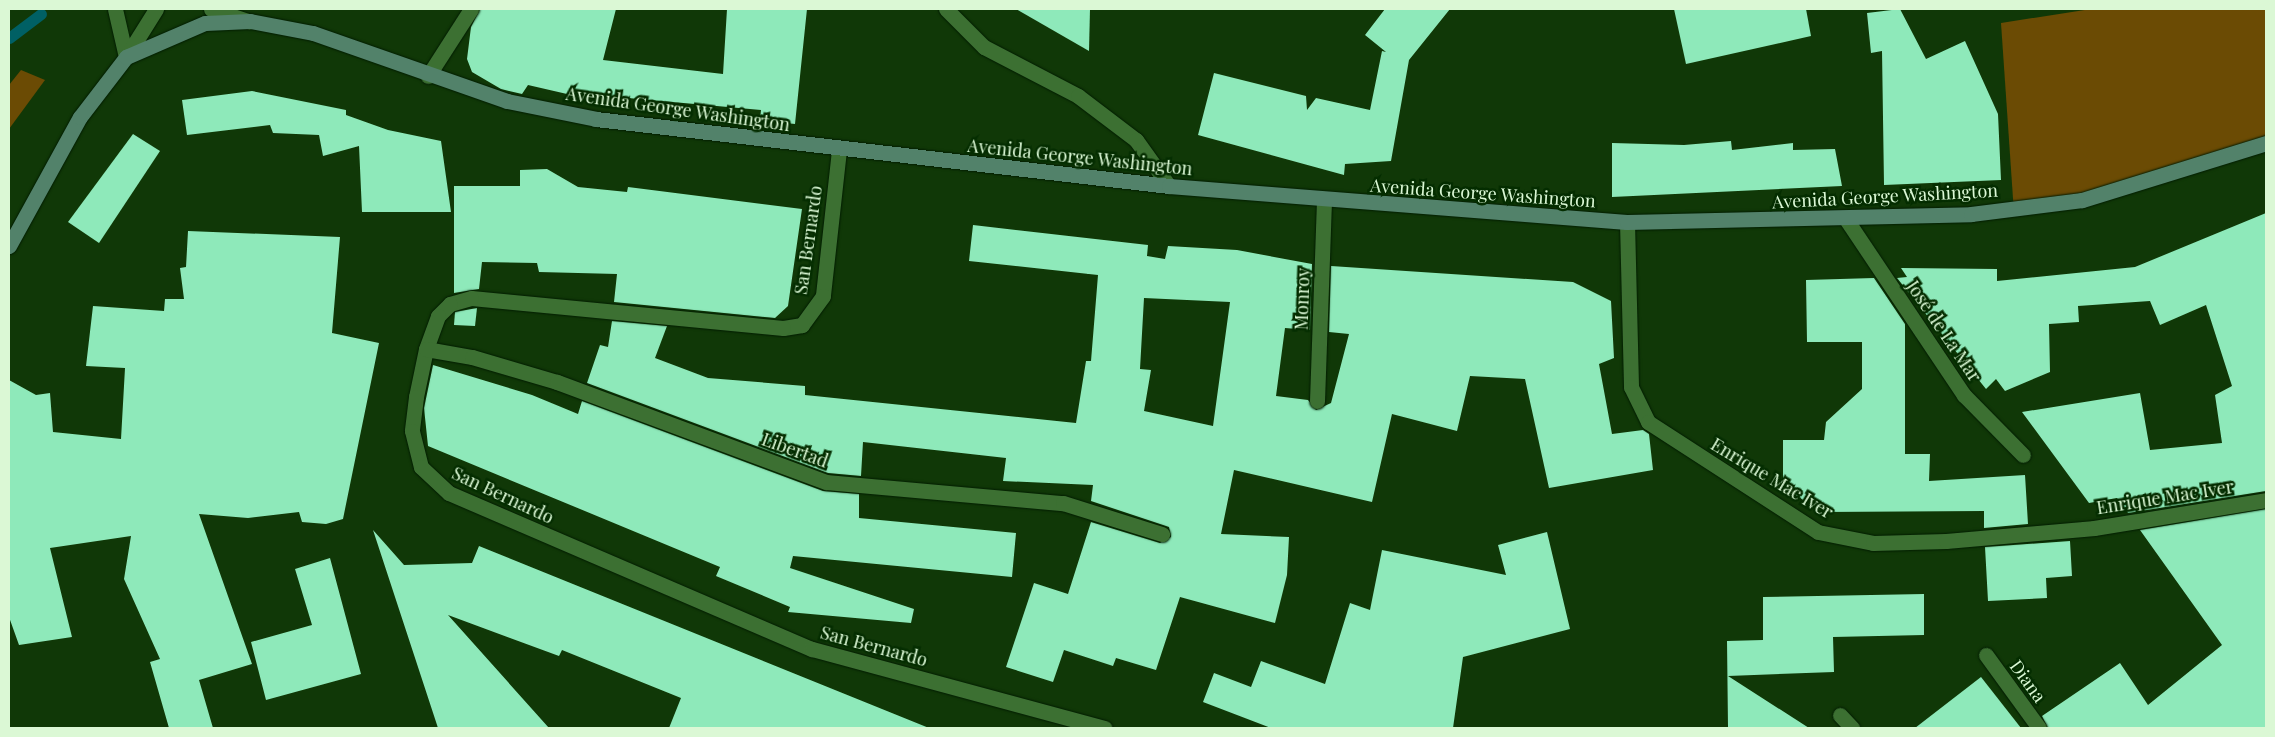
<!DOCTYPE html>
<html>
<head>
<meta charset="utf-8">
<style>
	body { margin:0 }
	#map { position:relative; width:2275px; height:737px; overflow:hidden; background:#103807; font-family:"Playfair Display",serif }
	div>[style] { position:absolute }
	[style*='--x'] { left:calc(var(--x)*1px); top:calc(var(--y)*1px); width:calc(var(--w)*1px); rotate:calc(var(--a)*1deg) }
	.green>* { inset:0; background:#6b4b04 }
	.stream>* { height:11px; margin:-5.5px; padding:0 5.5px; transform-origin:5.5px; border-radius:5.5px; background:#006064 }
	.building>* { inset:0; background:#8ee9ba }
	.roads { filter:drop-shadow(0 0 1px #021c00) drop-shadow(0 0 1px #021c00) }
	.street>* { height:15px; margin:-7.5px; padding:0 7.5px; transform-origin:7.5px; border-radius:7.5px; background:#3c7032 }
	.secondary>* { height:15px; margin:-7.5px; padding:0 7.5px; transform-origin:7.5px; border-radius:7.5px; background:#52826a }
	span { translate:-50% -50%; white-space:nowrap; text-align:center; line-height:1.15; -webkit-text-stroke:5px #042d00; paint-order:stroke }
	.street-label { font-size:18px; color:#dbf8d5 }
	.frame { position:absolute; inset:0; border:10px solid #dbf8d5; pointer-events:none }
</style>
</head>
<body>
<div id="map">
	<div class="green">
		<div style="clip-path:polygon(2091px 9px,2266px 9px,2266px 144px,2014px 213px,2001px 23px)"></div>
		<div style="clip-path:polygon(21px 70px,45px 80px,9px 129px,9px 85px)"></div>
	</div>
	<div class="stream">
		<div style="--x:9;--y:38;--w:40;--a:-37"></div>
	</div>
	<div class="building">
		<div style="clip-path:polygon(480px 9px,616px 9px,603px 60px,723px 74px,727px 9px,807px 9px,795px 124px,760px 120px,761px 110px,595px 95px,593px 100px,528px 85px,522px 94px,501px 89px,472px 72px,467px 59px,471px 27px)"></div>
		<div style="clip-path:polygon(1016px 9px,1090px 9px,1089px 51px)"></div>
		<div style="clip-path:polygon(1385px 9px,1450px 9px,1409px 60px,1391px 161px,1345px 164px,1344px 175px,1198px 135px,1214px 73px,1306px 96px,1307px 110px,1316px 98px,1370px 110px,1382px 51px,1386px 52px,1365px 35px)"></div>
		<div style="clip-path:polygon(1674px 9px,1806px 9px,1811px 36px,1686px 64px)"></div>
		<div style="clip-path:polygon(1900px 9px,1926px 59px,1965px 41px,1998px 114px,2001px 180px,1884px 185px,1882px 51px,1871px 53px,1867px 13px)"></div>
		<div style="clip-path:polygon(252px 91px,346px 110px,346px 115px,388px 130px,441px 141px,451px 212px,362px 212px,359px 146px,323px 156px,319px 135px,273px 133px,270px 125px,187px 135px,182px 100px)"></div>
		<div style="clip-path:polygon(133px 134px,160px 151px,99px 243px,68px 222px)"></div>
		<div style="clip-path:polygon(1731px 141px,1732px 150px,1793px 143px,1793px 150px,1835px 149px,1842px 186px,1612px 197px,1612px 143px,1684px 145px)"></div>
		<div style="clip-path:polygon(547px 169px,578px 187px,627px 192px,628px 187px,802px 209px,788px 306px,775px 318px,614px 302px,617px 274px,539px 272px,537px 263px,482px 262px,479px 289px,454px 293px,454px 186px,520px 186px,520px 170px)"></div>
		<div style="clip-path:polygon(2266px 213px,2266px 491px,2128px 513px,2117px 498px,2089px 503px,2022px 412px,2140px 393px,2150px 450px,2222px 443px,2215px 395px,2232px 386px,2206px 305px,2160px 325px,2150px 301px,2078px 306px,2079px 322px,2049px 324px,2050px 372px,2005px 391px,1996px 379px,1986px 389px,1897px 278px,1907px 277px,1901px 268px,1997px 269px,1997px 281px,2135px 267px)"></div>
		<div style="clip-path:polygon(evenodd,973px 225px,1148px 245px,1147px 256px,1165px 259px,1168px 246px,1237px 250px,1312px 264px,1310px 330px,1285px 328px,1276px 396px,1308px 400px,1316px 410px,1331px 403px,1349px 334px,1329px 332px,1331px 266px,1573px 282px,1611px 301px,1614px 358px,1599px 364px,1612px 434px,1643px 430px,1649px 434px,1653px 470px,1549px 488px,1525px 379px,1470px 376px,1457px 431px,1392px 414px,1372px 502px,1234px 470px,1221px 534px,1289px 537px,1287px 575px,1275px 623px,1180px 597px,1156px 670px,1116px 658px,1113px 666px,1064px 650px,1053px 682px,1006px 667px,1034px 583px,1068px 594px,1091px 522px,1160px 543px,1171px 537px,1169px 527px,1091px 501px,1093px 485px,1003px 481px,1006px 458px,863px 442px,861px 476px,828px 473px,587px 383px,600px 345px,608px 347px,612px 321px,667px 326px,655px 358px,708px 378px,805px 386px,805px 395px,1076px 423px,1086px 361px,1091px 361px,1098px 275px,969px 261px,973px 225px,1144px 298px,1230px 302px,1213px 426px,1144px 411px,1151px 370px,1140px 369px,1144px 298px)"></div>
		<div style="clip-path:polygon(188px 231px,340px 237px,332px 333px,379px 343px,343px 519px,326px 524px,302px 522px,299px 512px,248px 518px,199px 514px,252px 664px,199px 680px,213px 728px,169px 728px,150px 662px,160px 659px,124px 579px,131px 536px,50px 548px,72px 637px,19px 645px,9px 617px,9px 380px,36px 395px,50px 393px,53px 432px,121px 439px,125px 368px,86px 366px,93px 306px,164px 311px,165px 299px,184px 299px,180px 268px,186px 267px)"></div>
		<div style="clip-path:polygon(1874px 278px,1905px 324px,1905px 454px,1930px 454px,1929px 481px,2025px 475px,2028px 524px,1984px 528px,1984px 511px,1822px 512px,1783px 487px,1783px 440px,1824px 440px,1826px 422px,1862px 389px,1862px 342px,1807px 342px,1806px 280px)"></div>
		<div style="clip-path:polygon(477px 308px,475px 326px,454px 325px,455px 312px)"></div>
		<div style="clip-path:polygon(433px 365px,532px 395px,578px 414px,582px 401px,823px 491px,859px 494px,859px 518px,1016px 533px,1012px 577px,793px 556px,790px 568px,914px 609px,911px 623px,788px 612px,790px 607px,716px 576px,720px 567px,428px 446px,424px 408px)"></div>
		<div style="clip-path:polygon(2266px 509px,2266px 728px,2048px 728px,2042px 716px,2120px 663px,2148px 705px,2222px 645px,2140px 530px)"></div>
		<div style="clip-path:polygon(373px 530px,404px 565px,472px 563px,479px 546px,929px 728px,669px 728px,681px 698px,562px 650px,559px 656px,448px 615px,549px 728px,438px 728px)"></div>
		<div style="clip-path:polygon(1547px 532px,1570px 629px,1463px 657px,1453px 728px,1271px 728px,1203px 702px,1214px 673px,1251px 687px,1261px 661px,1325px 684px,1350px 603px,1370px 610px,1382px 550px,1506px 575px,1498px 545px)"></div>
		<div style="clip-path:polygon(2070px 541px,2072px 576px,2046px 578px,2047px 598px,1988px 601px,1985px 547px)"></div>
		<div style="clip-path:polygon(330px 558px,361px 674px,266px 700px,251px 642px,312px 625px,295px 569px)"></div>
		<div style="clip-path:polygon(1924px 594px,1924px 635px,1833px 637px,1834px 672px,1728px 676px,1809px 728px,1728px 728px,1727px 641px,1763px 640px,1763px 597px)"></div>
		<div style="clip-path:polygon(1981px 677px,2021px 728px,1915px 728px)"></div>
	</div>
	<div class="roads">
		<div class="street">
			<div style="--x:115;--y:9;--w:49;--a:77.1"></div>
			<div style="--x:211;--y:9;--w:40;--a:18"></div>
			<div style="--x:946;--y:9;--w:54;--a:45"></div>
			<div style="--x:984;--y:47;--w:106;--a:27.5"></div>
			<div style="--x:1078;--y:96;--w:73;--a:37.2"></div>
			<div style="--x:1136;--y:140;--w:57;--a:54.3"></div>
			<div style="--x:126;--y:57;--w:57;--a:-58"></div>
			<div style="--x:428;--y:76;--w:80;--a:-57.3"></div>
			<div style="--x:839;--y:150;--w:147;--a:96.3"></div>
			<div style="--x:823;--y:296;--w:36;--a:126"></div>
			<div style="--x:802;--y:325;--w:19;--a:171"></div>
			<div style="--x:783;--y:328;--w:313;--a:-174.5"></div>
			<div style="--x:471;--y:298;--w:22;--a:164"></div>
			<div style="--x:450;--y:304;--w:17;--a:135"></div>
			<div style="--x:438;--y:316;--w:35;--a:110"></div>
			<div style="--x:426;--y:349;--w:49;--a:101.8"></div>
			<div style="--x:416;--y:397;--w:34;--a:97"></div>
			<div style="--x:412;--y:431;--w:37;--a:76"></div>
			<div style="--x:421;--y:467;--w:38;--a:43"></div>
			<div style="--x:449;--y:493;--w:395;--a:23.3"></div>
			<div style="--x:812;--y:649;--w:303;--a:15.1"></div>
			<div style="--x:1846;--y:219;--w:212;--a:56.2"></div>
			<div style="--x:1964;--y:395;--w:84;--a:45.5"></div>
			<div style="--x:1627;--y:222;--w:165;--a:88.6"></div>
			<div style="--x:1631;--y:387;--w:39;--a:64"></div>
			<div style="--x:1648;--y:422;--w:202;--a:32.9"></div>
			<div style="--x:1818;--y:532;--w:56;--a:11.3"></div>
			<div style="--x:1873;--y:543;--w:73;--a:-1.6"></div>
			<div style="--x:1946;--y:541;--w:149;--a:-5"></div>
			<div style="--x:2094;--y:528;--w:174;--a:-9.2"></div>
			<div style="--x:426;--y:349;--w:47;--a:9.9"></div>
			<div style="--x:472;--y:357;--w:89;--a:16.4"></div>
			<div style="--x:557;--y:382;--w:287;--a:20.4"></div>
			<div style="--x:826;--y:482;--w:238;--a:5.1"></div>
			<div style="--x:1063;--y:503;--w:104;--a:17.4"></div>
			<div style="--x:1317;--y:401;--w:201;--a:-88"></div>
			<div style="--x:1986;--y:655;--w:90;--a:54"></div>
			<div style="--x:1840;--y:715;--w:18;--a:47"></div>
		</div>
		<div class="secondary">
			<div style="--x:9;--y:246;--w:147;--a:-61.2"></div>
			<div style="--x:80;--y:117;--w:76;--a:-52.5"></div>
			<div style="--x:126;--y:57;--w:86;--a:-23.3"></div>
			<div style="--x:205;--y:23;--w:45;--a:-2.5"></div>
			<div style="--x:250;--y:21;--w:64;--a:10.8"></div>
			<div style="--x:313;--y:33;--w:206;--a:19.3"></div>
			<div style="--x:507;--y:101;--w:91;--a:11.4"></div>
			<div style="--x:596;--y:119;--w:577;--a:6.67"></div>
			<div style="--x:1169;--y:186;--w:459;--a:4.5"></div>
			<div style="--x:1627;--y:222;--w:344;--a:-1.3"></div>
			<div style="--x:1971;--y:214;--w:112;--a:-7.2"></div>
			<div style="--x:2082;--y:200;--w:193;--a:-17.2"></div>
		</div>
	</div>
	<div class="street-label">
		<span style="left:678px;top:109px;rotate:8deg">Avenida George Washington</span>
		<span style="left:1080px;top:157px;rotate:6deg">Avenida George Washington</span>
		<span style="left:1483px;top:193px;rotate:4deg">Avenida George Washington</span>
		<span style="left:1885px;top:196px;rotate:-3deg">Avenida George Washington</span>
		<span style="left:808px;top:240px;rotate:-82deg">San Bernardo</span>
		<span style="left:1302px;top:299px;rotate:-88deg">Monroy</span>
		<span style="left:1944px;top:331px;rotate:56deg">José de La Mar</span>
		<span style="left:795px;top:450px;rotate:20deg">Libertad</span>
		<span style="left:1772px;top:478px;rotate:31deg">Enrique Mac Iver</span>
		<span style="left:503px;top:495px;rotate:25deg">San Bernardo</span>
		<span style="left:2165px;top:497px;rotate:-9deg">Enrique Mac Iver</span>
		<span style="left:874px;top:646px;rotate:15deg">San Bernardo</span>
		<span style="left:2028px;top:681px;rotate:54deg">Diana</span>
	</div>
	<div class="frame"></div>
</div>
</body>
</html>
